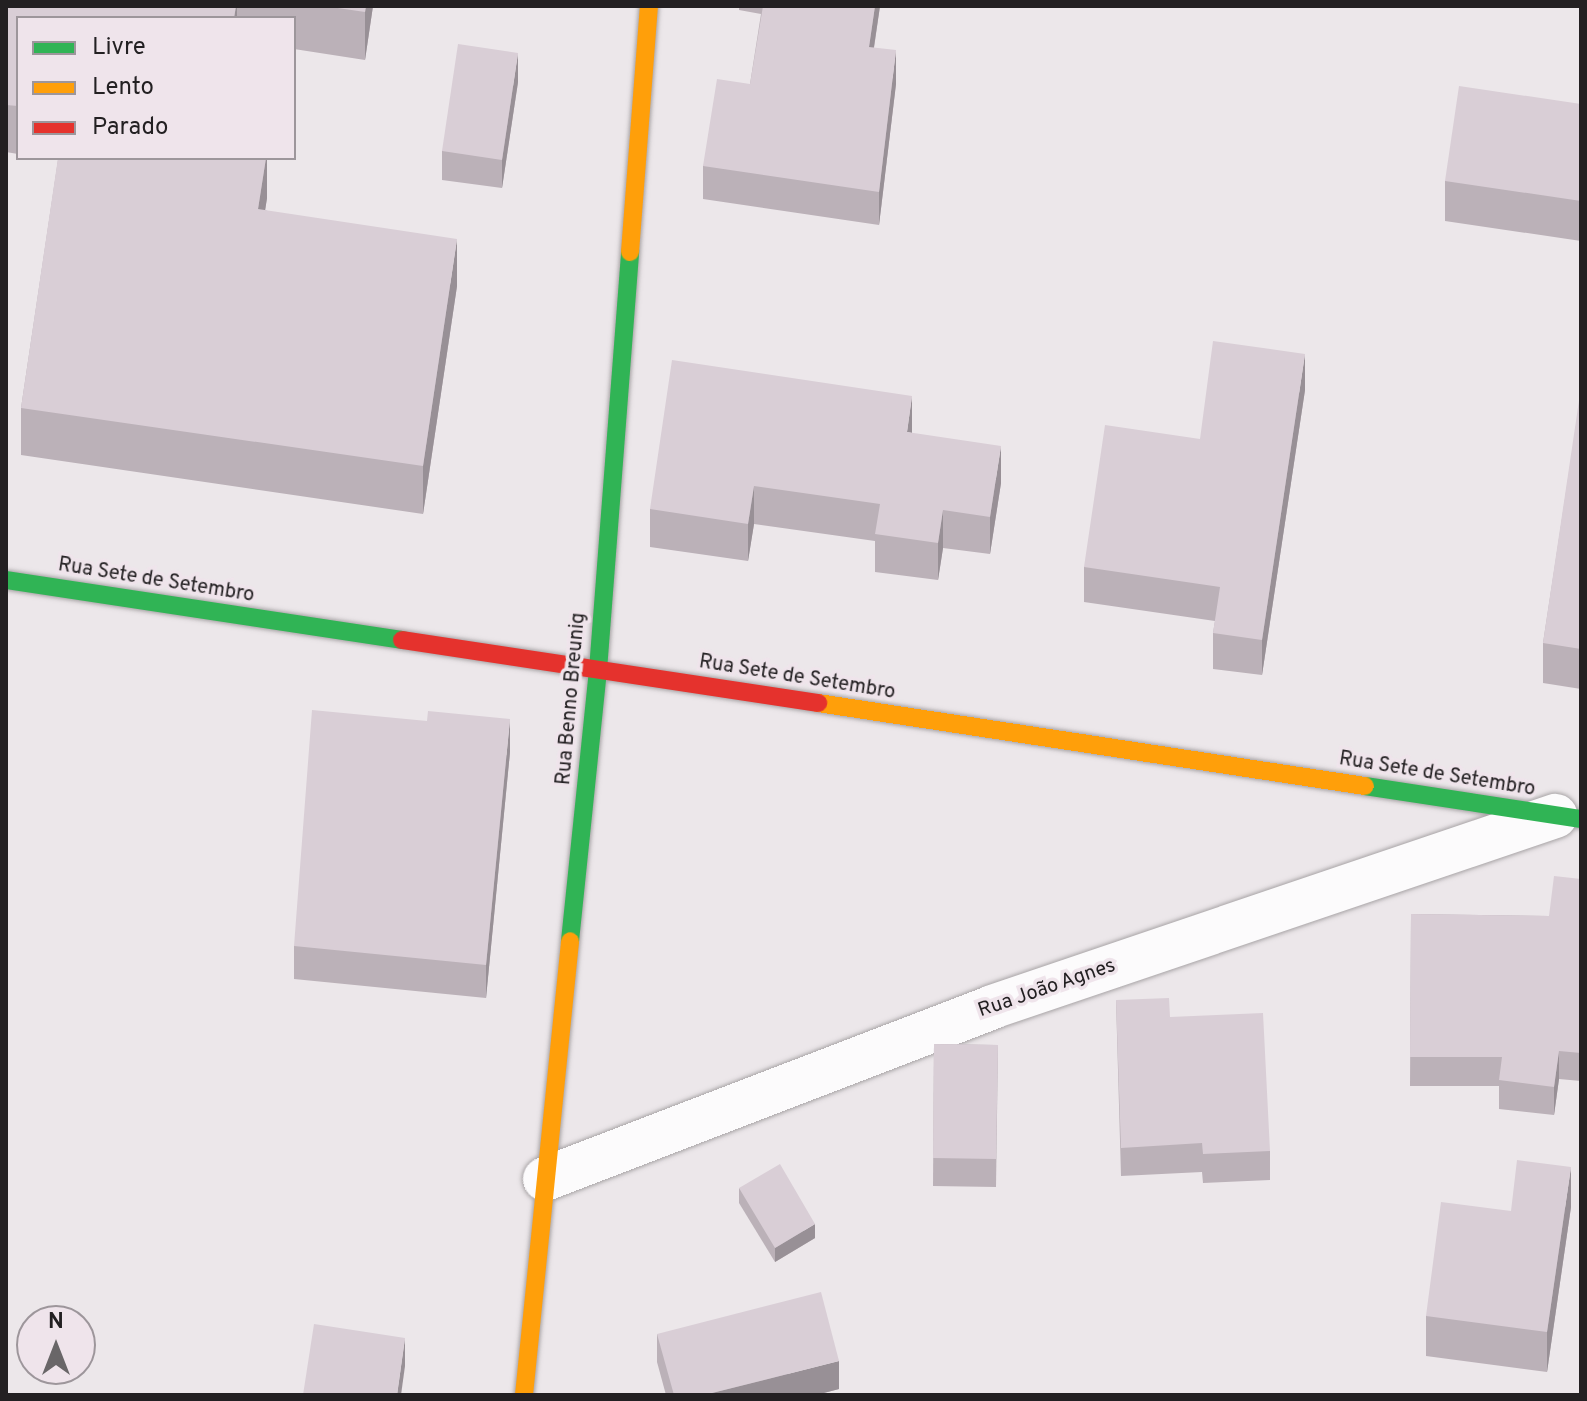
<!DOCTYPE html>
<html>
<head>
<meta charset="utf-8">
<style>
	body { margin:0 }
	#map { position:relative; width:1587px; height:1401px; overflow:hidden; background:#ece7ea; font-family:Overpass,sans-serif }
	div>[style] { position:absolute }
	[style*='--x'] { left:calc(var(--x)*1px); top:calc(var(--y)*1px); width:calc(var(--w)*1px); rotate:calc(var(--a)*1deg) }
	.roads { filter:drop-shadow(0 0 2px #a8a4a6) drop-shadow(0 0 2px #a8a4a6) }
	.street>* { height:44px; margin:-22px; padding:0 22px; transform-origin:22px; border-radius:22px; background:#fcfbfc }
	.fast>* { height:18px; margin:-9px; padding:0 9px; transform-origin:9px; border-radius:9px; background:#30b455 }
	.slow>* { height:18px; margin:-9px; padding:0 9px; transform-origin:9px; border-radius:9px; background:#ff9f0a }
	.jam>* { height:18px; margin:-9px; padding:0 9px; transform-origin:9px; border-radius:9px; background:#e5322d }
	.wall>* { inset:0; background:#bbb1b8 }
	.shaded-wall>* { inset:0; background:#989096 }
	.building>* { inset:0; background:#d9ced6 }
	span { translate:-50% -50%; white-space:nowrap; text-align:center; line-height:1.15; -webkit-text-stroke:7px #efe4eb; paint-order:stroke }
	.street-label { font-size:20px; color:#232022 }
	.frame { position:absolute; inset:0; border:8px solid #232022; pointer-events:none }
	.legend { position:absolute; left:16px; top:16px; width:280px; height:144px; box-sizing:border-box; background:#efe4eb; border:2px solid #9d969b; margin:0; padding:10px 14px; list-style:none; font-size:24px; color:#232022 }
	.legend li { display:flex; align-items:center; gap:16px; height:40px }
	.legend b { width:40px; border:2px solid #9d969b }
	.north { position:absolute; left:16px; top:1305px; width:80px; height:80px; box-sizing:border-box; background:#efe4eb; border:2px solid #9d969b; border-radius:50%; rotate:0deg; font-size:22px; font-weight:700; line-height:32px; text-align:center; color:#232022 }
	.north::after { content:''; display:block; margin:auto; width:28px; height:36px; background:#696668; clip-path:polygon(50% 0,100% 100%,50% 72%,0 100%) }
</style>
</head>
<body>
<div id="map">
	<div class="roads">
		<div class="street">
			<div style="--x:545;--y:1179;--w:479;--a:-21"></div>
			<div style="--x:992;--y:1007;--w:595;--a:-18.74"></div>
		</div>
		<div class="fast">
			<div style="--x:6;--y:580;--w:401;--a:8.6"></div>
			<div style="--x:1365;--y:786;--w:219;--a:8.7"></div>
			<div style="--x:570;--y:941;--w:272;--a:-84.1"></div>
			<div style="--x:598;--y:670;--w:419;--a:-85.6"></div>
		</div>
		<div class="slow">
			<div style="--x:630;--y:252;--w:247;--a:-85.6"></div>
			<div style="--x:818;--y:703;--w:553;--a:8.63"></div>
			<div style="--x:524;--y:1395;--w:456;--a:-84.2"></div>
		</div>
		<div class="jam">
			<div style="--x:402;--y:640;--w:421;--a:8.6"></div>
		</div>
	</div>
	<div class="wall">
		<div style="clip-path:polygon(6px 6px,373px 6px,365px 60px,294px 49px,294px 18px,18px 18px,18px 154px,6px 152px)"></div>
		<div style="clip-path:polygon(739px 6px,880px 6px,874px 48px,896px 84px,879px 225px,703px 199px,703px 166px,750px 84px,761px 14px,739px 10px)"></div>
		<div style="clip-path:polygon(518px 82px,502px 188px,442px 180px,442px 151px)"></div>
		<div style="clip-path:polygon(1581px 104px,1581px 241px,1445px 221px,1445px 181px)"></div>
		<div style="clip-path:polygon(45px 158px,267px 158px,267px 198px,265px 210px,457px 286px,423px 514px,21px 455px,21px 408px,58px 160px)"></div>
		<div style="clip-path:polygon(1305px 390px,1262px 675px,1213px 669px,1213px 633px,1215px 621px,1084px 602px,1084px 567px,1200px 439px)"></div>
		<div style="clip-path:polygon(1581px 394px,1581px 689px,1543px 683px,1543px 643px)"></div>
		<div style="clip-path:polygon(912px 433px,1001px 483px,990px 554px,943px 548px,938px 580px,875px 572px,875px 541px,754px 524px,748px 561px,650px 547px,650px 509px)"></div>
		<div style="clip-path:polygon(510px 752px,486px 998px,294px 979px,294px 946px)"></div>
		<div style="clip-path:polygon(1581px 879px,1581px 1081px,1559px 1079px,1554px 1115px,1499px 1109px,1499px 1086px,1410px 1086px,1411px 914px,1549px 916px)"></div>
		<div style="clip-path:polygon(1116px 1000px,1170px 1017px,1270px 1151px,1270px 1180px,1203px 1183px,1202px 1172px,1121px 1176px)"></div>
		<div style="clip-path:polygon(934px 1044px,998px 1045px,996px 1187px,933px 1186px)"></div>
		<div style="clip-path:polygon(739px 1188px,815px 1238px,775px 1262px,739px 1203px)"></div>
		<div style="clip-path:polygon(1571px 1207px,1547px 1372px,1426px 1356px,1426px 1316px,1511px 1211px)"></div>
		<div style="clip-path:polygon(657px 1334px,839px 1389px,816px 1395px,666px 1395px,657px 1362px)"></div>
	</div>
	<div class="shaded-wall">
		<div style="clip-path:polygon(236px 6px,237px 6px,237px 18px,234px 18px)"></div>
		<div style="clip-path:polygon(366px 6px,373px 6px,365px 60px,365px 12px)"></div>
		<div style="clip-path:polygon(875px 6px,880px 6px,869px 80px,869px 47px)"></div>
		<div style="clip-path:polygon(896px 50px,896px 84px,879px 225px,879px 192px)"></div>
		<div style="clip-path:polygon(518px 53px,518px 82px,502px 188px,502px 160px)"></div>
		<div style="clip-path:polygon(266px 158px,267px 158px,267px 198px,258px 257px,258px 209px)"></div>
		<div style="clip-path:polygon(457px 239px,457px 286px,423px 514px,423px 466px)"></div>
		<div style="clip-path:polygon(1305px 354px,1305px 390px,1262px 675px,1262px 640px)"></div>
		<div style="clip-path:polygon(912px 396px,912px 433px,907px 432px)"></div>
		<div style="clip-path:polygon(1001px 446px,1001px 483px,990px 554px,990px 517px)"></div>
		<div style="clip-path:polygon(754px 486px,754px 524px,748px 561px,748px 524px)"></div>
		<div style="clip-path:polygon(943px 510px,943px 548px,938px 580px,938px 543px)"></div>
		<div style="clip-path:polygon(510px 719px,510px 752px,486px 998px,486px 965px)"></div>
		<div style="clip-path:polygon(7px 1033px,7px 1062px,6px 1087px,6px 1058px)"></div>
		<div style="clip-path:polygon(1559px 1051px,1559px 1079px,1554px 1115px,1554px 1087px)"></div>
		<div style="clip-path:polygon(1571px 1167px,1571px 1207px,1547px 1372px,1547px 1332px)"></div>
		<div style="clip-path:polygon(815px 1224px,815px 1238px,775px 1262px,775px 1248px)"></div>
		<div style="clip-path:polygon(405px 1338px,405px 1366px,401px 1395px,397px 1395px)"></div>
		<div style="clip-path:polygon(839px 1361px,839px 1389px,816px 1395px,704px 1395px)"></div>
	</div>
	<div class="building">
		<div style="clip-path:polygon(6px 6px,236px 6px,234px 18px,18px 18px,18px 106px,6px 105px)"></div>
		<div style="clip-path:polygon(324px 6px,366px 6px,365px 12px)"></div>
		<div style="clip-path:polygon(763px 6px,875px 6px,869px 47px,896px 50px,879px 192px,703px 166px,717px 79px,750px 84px)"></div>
		<div style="clip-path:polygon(458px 44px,518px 53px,502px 160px,442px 151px)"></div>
		<div style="clip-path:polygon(1459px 86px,1581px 104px,1581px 201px,1445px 181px)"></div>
		<div style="clip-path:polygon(58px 158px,266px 158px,258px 209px,457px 239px,423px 466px,21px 408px)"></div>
		<div style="clip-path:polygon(1213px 341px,1305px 354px,1262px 640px,1213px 633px,1220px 587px,1084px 567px,1105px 425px,1200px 439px)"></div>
		<div style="clip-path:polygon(672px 360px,912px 396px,907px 432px,1001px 446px,990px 517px,943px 510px,938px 543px,875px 534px,880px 504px,754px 486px,748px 524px,650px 509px)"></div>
		<div style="clip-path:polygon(1580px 394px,1581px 394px,1581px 649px,1543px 643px)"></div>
		<div style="clip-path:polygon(312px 710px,427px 721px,428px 711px,510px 719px,486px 965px,294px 946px)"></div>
		<div style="clip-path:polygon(1554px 876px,1581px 879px,1581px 1053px,1559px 1051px,1554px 1087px,1499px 1080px,1502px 1057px,1410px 1057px,1411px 914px,1549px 916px)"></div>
		<div style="clip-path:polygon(1169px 998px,1170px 1017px,1263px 1013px,1270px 1151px,1203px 1154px,1202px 1143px,1121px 1148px,1116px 1000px)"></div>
		<div style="clip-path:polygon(934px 1044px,998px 1045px,996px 1159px,933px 1158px)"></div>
		<div style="clip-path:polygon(1517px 1160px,1571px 1167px,1547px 1332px,1426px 1316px,1441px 1202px,1511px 1211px)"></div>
		<div style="clip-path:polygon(780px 1164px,815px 1224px,775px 1248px,739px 1188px)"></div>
		<div style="clip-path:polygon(821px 1292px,839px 1361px,704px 1395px,674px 1395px,657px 1334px)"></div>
		<div style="clip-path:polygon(314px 1324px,405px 1338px,397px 1395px,303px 1395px)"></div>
		<div style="clip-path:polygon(1024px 1394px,1077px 1395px,1024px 1395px)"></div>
	</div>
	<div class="street-label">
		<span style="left:156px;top:581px;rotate:9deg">Rua Sete de Setembro</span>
		<span style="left:797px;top:678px;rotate:9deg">Rua Sete de Setembro</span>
		<span style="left:572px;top:699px;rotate:-85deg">Rua Benno Breunig</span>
		<span style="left:1437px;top:775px;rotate:9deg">Rua Sete de Setembro</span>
		<span style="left:1047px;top:989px;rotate:-19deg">Rua João Agnes</span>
	</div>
	<div class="frame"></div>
	<ul class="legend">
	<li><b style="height:10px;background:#30b455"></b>Livre</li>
	<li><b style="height:10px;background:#ff9f0a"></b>Lento</li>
	<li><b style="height:10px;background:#e5322d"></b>Parado</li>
	</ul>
	<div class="north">N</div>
</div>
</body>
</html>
